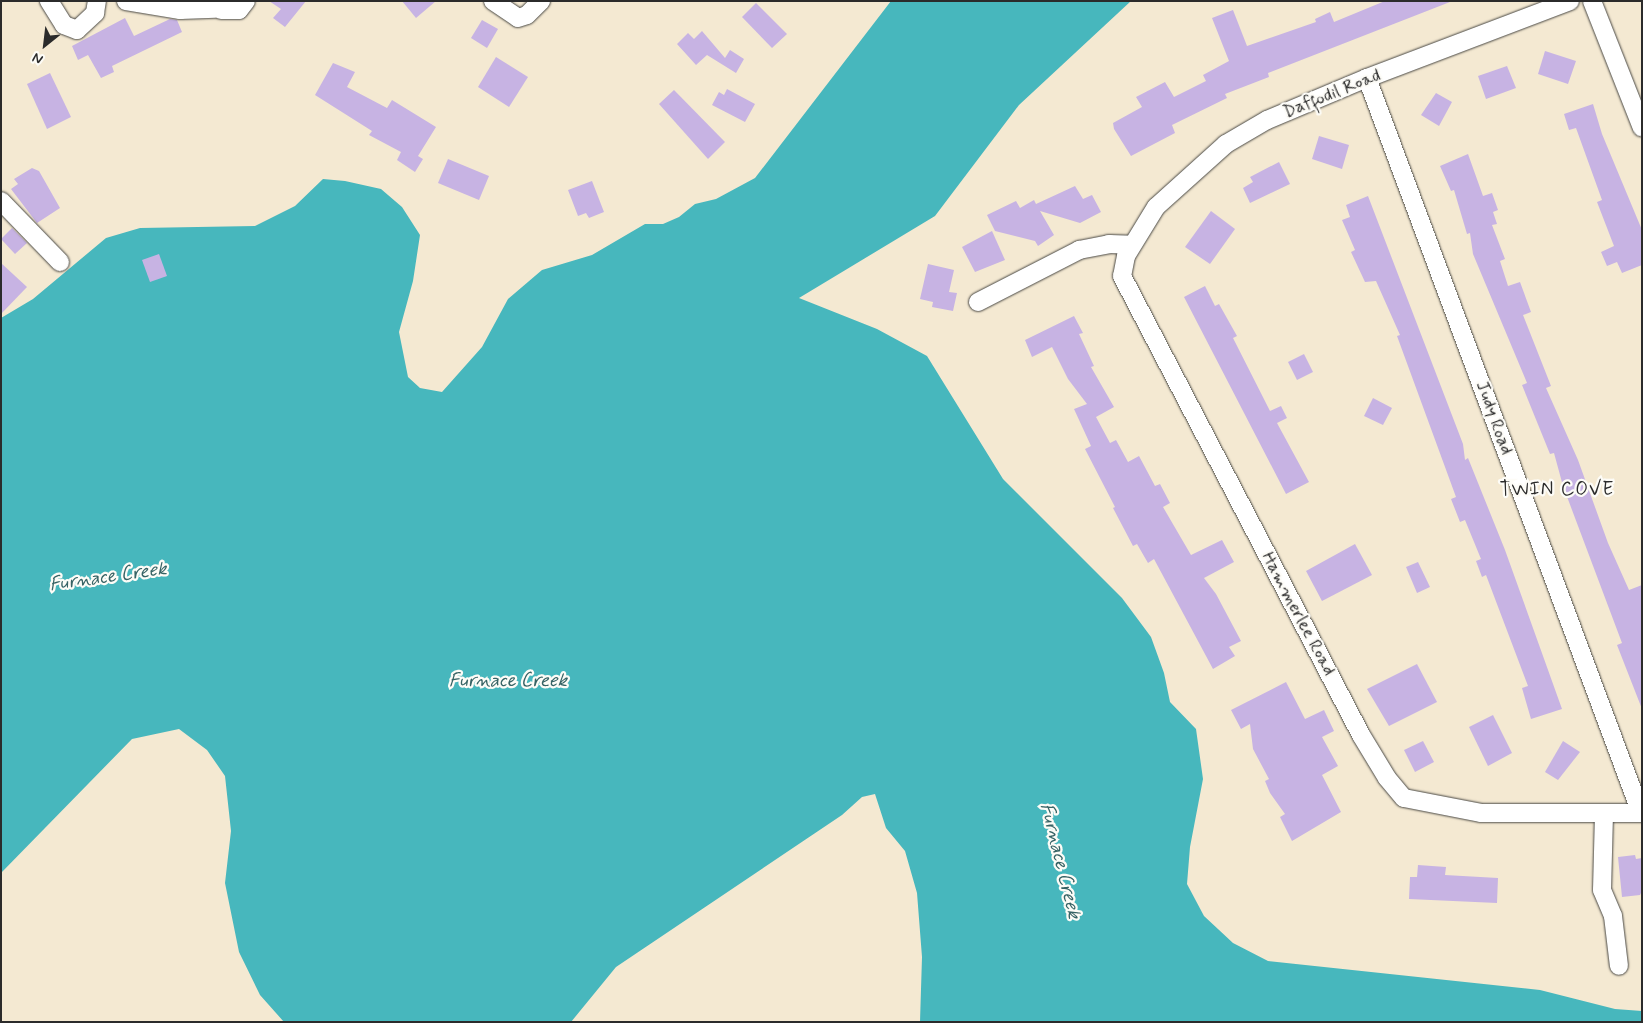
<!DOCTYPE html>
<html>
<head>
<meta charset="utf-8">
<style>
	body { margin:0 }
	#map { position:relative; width:1643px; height:1023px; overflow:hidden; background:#f4e9d2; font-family:Mynerve,sans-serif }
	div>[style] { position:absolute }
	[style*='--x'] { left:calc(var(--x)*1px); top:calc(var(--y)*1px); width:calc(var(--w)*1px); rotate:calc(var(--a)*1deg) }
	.water>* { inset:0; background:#47b7bd }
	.building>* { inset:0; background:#c7b3e3 }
	.roads { filter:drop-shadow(0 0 1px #494844) drop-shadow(0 0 1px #494844) }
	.minor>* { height:18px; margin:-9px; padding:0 9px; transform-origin:9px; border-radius:9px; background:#fff }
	span { translate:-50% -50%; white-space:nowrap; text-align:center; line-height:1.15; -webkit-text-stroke:4.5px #fdfcf7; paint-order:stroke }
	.street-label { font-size:18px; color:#2b2b2b }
	.neighbourhood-label { font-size:19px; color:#2b2b2b; letter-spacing:1px }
	.water-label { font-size:19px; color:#366365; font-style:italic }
	.frame { position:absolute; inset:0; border:2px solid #2b2b2b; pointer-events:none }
	.north { position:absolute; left:20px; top:20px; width:50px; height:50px; -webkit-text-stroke:4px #fdfcf7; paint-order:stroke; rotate:209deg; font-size:14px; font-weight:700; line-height:20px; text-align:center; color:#2b2b2b }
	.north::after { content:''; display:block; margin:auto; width:18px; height:22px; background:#2b2b2b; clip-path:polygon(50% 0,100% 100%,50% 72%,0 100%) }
</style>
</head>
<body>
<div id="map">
	<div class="water">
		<div style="clip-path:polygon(891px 1px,1131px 1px,1019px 105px,935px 216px,799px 298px,877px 329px,927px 356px,1003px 479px,1122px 598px,1151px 637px,1164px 673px,1170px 702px,1196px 729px,1203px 779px,1190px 847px,1187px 884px,1204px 916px,1233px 943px,1268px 961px,1540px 990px,1615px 1009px,1642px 1011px,1642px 1022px,920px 1022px,922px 957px,917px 893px,905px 851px,886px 828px,875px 794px,862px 797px,842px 815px,616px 967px,571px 1022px,284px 1022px,260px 995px,239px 952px,225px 883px,231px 831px,225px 776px,207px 750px,179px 729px,132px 739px,1px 873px,1px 318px,33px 299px,106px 238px,140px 228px,255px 226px,295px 206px,323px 179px,345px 181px,381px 189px,402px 207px,420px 235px,413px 281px,399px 332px,408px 377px,420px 388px,442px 392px,482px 347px,508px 299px,542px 270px,592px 255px,645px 224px,663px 224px,679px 217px,695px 204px,716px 199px,755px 178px)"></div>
	</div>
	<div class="building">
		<div style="clip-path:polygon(269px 1px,306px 1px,285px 27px,273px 18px,281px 9px)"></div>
		<div style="clip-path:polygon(402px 1px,436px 1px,416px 18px)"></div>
		<div style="clip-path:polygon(1385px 1px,1450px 2px,1268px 73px,1269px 77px,1225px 94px,1227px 98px,1172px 125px,1175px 133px,1131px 156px,1114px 129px,1113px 123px,1142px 107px,1136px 97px,1165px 82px,1174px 97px,1206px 81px,1203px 75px,1229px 61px,1212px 18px,1233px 10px,1247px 46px,1316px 22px,1315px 19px,1330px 12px,1334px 22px)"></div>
		<div style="clip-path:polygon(756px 3px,787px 34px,772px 48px,742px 17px)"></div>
		<div style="clip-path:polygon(125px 18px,134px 36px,170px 19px,177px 20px,182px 32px,112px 66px,114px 72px,101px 78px,88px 55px,78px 60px,72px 46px)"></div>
		<div style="clip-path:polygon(482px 20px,498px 29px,487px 48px,471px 38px)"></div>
		<div style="clip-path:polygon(702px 31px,725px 58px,730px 50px,744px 59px,736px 73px,707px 55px,696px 65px,677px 44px,688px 33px,694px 39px)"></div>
		<div style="clip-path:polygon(1545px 51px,1576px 61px,1568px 84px,1538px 74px)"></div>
		<div style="clip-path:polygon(496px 57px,528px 77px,509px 107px,478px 87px)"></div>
		<div style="clip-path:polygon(333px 63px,355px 72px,347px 87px,387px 108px,392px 100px,436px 127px,418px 156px,423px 159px,415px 172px,397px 160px,401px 152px,369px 135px,372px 131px,315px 95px)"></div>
		<div style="clip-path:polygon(1507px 66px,1516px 88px,1486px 99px,1478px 76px)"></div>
		<div style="clip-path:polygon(50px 73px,71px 117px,47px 129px,27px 84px)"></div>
		<div style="clip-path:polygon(727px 89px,755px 104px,745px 122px,712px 105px,719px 92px,724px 95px)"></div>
		<div style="clip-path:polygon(674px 90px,725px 142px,708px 159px,659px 104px)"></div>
		<div style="clip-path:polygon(1436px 93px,1452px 102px,1439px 126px,1421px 115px)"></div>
		<div style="clip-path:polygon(1593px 104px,1602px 134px,1642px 230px,1642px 265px,1622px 273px,1617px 262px,1607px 266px,1601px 252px,1614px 246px,1597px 202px,1602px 200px,1576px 128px,1569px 130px,1564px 114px)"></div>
		<div style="clip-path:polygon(1319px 136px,1349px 145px,1342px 169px,1312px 159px)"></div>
		<div style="clip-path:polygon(1468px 154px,1483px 196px,1492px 193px,1498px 210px,1493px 212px,1497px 224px,1492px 225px,1505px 259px,1500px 261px,1508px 286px,1520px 282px,1531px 312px,1523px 315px,1551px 386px,1546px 388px,1578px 460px,1608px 543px,1629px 590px,1642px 585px,1642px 709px,1617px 645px,1622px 643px,1563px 486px,1554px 453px,1550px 454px,1522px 385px,1527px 383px,1473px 254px,1470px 233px,1467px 234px,1454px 190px,1451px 191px,1440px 166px)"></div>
		<div style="clip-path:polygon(448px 159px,489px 176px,479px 200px,438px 183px)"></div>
		<div style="clip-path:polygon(1279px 162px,1290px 184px,1250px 203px,1243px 188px,1253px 182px,1250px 177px)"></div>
		<div style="clip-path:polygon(32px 168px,39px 171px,60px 208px,37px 223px,11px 189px,18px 184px,14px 179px)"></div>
		<div style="clip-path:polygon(592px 181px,604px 212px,589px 218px,586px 213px,578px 216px,568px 190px)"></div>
		<div style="clip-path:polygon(1075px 186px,1083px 199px,1092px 195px,1101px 212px,1080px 223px,1040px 211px,1054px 235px,1038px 246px,1035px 241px,995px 231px,987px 215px,1016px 201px,1020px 208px,1034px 200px,1036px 204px)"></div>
		<div style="clip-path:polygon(1368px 196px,1463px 444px,1465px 460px,1468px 458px,1505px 550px,1562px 709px,1531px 719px,1522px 688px,1528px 686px,1486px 575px,1482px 577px,1476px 561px,1481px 559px,1465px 520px,1460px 522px,1451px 499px,1456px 497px,1397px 336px,1400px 335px,1376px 281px,1365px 282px,1351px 252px,1355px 250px,1342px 220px,1350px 217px,1346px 205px)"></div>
		<div style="clip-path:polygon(1211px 211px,1235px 229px,1210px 264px,1185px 247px)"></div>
		<div style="clip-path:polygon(12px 228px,27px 243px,15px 254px,1px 239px)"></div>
		<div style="clip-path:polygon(992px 231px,1005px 260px,975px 272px,962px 247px)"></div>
		<div style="clip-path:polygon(159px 254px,167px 276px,150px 282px,142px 260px)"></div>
		<div style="clip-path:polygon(1px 263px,27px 287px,1px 314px)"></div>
		<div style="clip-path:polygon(928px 264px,954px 270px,949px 292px,957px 293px,953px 311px,932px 307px,933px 302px,920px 299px)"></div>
		<div style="clip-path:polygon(1205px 286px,1215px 306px,1219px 304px,1237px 336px,1233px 338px,1270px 411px,1281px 406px,1287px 418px,1277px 423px,1309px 482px,1286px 494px,1184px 297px)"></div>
		<div style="clip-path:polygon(1074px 316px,1083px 333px,1079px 334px,1094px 366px,1091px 367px,1114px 407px,1096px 417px,1110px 443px,1116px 440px,1128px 462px,1139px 456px,1155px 486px,1160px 484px,1170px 503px,1163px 507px,1191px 555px,1222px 540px,1234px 562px,1204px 578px,1216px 594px,1241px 641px,1229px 647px,1235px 656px,1213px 669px,1154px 559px,1148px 563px,1137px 544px,1133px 546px,1113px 508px,1115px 507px,1085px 449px,1091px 446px,1074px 409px,1087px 404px,1068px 379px,1052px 347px,1032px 357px,1025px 340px)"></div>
		<div style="clip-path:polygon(1304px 354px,1313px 372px,1297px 380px,1288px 362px)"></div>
		<div style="clip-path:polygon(1373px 398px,1392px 408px,1383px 425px,1364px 416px)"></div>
		<div style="clip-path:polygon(1355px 544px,1372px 575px,1322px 601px,1306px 571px)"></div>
		<div style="clip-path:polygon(1418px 562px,1430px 587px,1417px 593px,1406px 567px)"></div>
		<div style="clip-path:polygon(1417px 664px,1437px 702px,1389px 726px,1367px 689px)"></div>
		<div style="clip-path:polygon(1286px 682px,1305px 719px,1324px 710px,1334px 731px,1322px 737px,1338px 766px,1322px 775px,1341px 812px,1292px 841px,1280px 817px,1285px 814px,1270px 793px,1265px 781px,1269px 779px,1253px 749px,1250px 724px,1241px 729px,1231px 710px)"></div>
		<div style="clip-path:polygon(1493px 715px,1512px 753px,1488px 766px,1469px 727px)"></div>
		<div style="clip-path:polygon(1423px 741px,1434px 762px,1415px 772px,1404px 750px)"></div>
		<div style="clip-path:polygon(1563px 741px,1580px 752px,1558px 780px,1545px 772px)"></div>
		<div style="clip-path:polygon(1635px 855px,1636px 859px,1642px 858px,1642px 891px,1640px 895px,1622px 897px,1618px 857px)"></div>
		<div style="clip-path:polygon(1418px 865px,1446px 867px,1445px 875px,1498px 878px,1497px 903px,1409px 899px,1410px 877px,1417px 877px)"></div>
	</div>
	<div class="roads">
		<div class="minor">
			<div style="--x:49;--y:1;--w:28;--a:58"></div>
			<div style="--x:64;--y:25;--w:14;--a:21"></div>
			<div style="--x:77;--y:30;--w:25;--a:-43"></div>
			<div style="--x:95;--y:13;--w:12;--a:-81"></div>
			<div style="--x:126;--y:1;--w:55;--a:9.5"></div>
			<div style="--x:180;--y:10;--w:35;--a:-2"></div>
			<div style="--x:493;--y:1;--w:30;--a:34"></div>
			<div style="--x:518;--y:18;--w:9;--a:-18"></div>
			<div style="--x:527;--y:15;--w:20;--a:-45"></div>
			<div style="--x:1570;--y:1;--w:217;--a:159.2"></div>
			<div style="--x:1367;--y:78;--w:108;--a:157.2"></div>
			<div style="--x:1267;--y:120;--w:48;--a:149.7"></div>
			<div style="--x:1226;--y:144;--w:94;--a:138"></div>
			<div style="--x:1156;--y:207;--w:57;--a:121.5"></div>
			<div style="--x:1126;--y:256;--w:20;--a:101"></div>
			<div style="--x:1122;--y:276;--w:517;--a:62.49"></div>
			<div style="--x:1361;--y:735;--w:50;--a:58.8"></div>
			<div style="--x:1387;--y:778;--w:26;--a:50"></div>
			<div style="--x:1404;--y:798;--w:78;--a:11"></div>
			<div style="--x:1481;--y:813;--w:161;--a:0"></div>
			<div style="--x:1592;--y:1;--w:136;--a:68.5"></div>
			<div style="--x:221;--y:10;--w:18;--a:0"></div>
			<div style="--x:239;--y:10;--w:11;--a:-52"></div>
			<div style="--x:1367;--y:78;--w:784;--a:69.56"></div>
			<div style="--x:1;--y:201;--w:85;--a:46"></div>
			<div style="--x:978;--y:302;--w:114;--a:-27.2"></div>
			<div style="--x:1079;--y:250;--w:31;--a:-11"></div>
			<div style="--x:1109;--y:244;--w:23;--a:2"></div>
			<div style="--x:1604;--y:814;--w:76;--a:91.5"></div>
			<div style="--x:1602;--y:890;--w:28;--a:67"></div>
			<div style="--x:1613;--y:916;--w:50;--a:83.2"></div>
		</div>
	</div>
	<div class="street-label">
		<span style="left:1332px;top:94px;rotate:-22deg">Daffodil Road</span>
		<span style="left:1494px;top:418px;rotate:70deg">Judy Road</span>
		<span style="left:1298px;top:614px;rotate:62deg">Hammerlee Road</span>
	</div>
	<div class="neighbourhood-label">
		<span style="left:1557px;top:490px">TWIN COVE</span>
	</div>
	<div class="water-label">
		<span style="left:108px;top:577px;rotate:-8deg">Furnace Creek</span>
		<span style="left:508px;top:681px">Furnace Creek</span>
		<span style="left:1060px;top:861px;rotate:76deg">Furnace Creek</span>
	</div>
	<div class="frame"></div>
	<div class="north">N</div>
</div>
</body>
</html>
